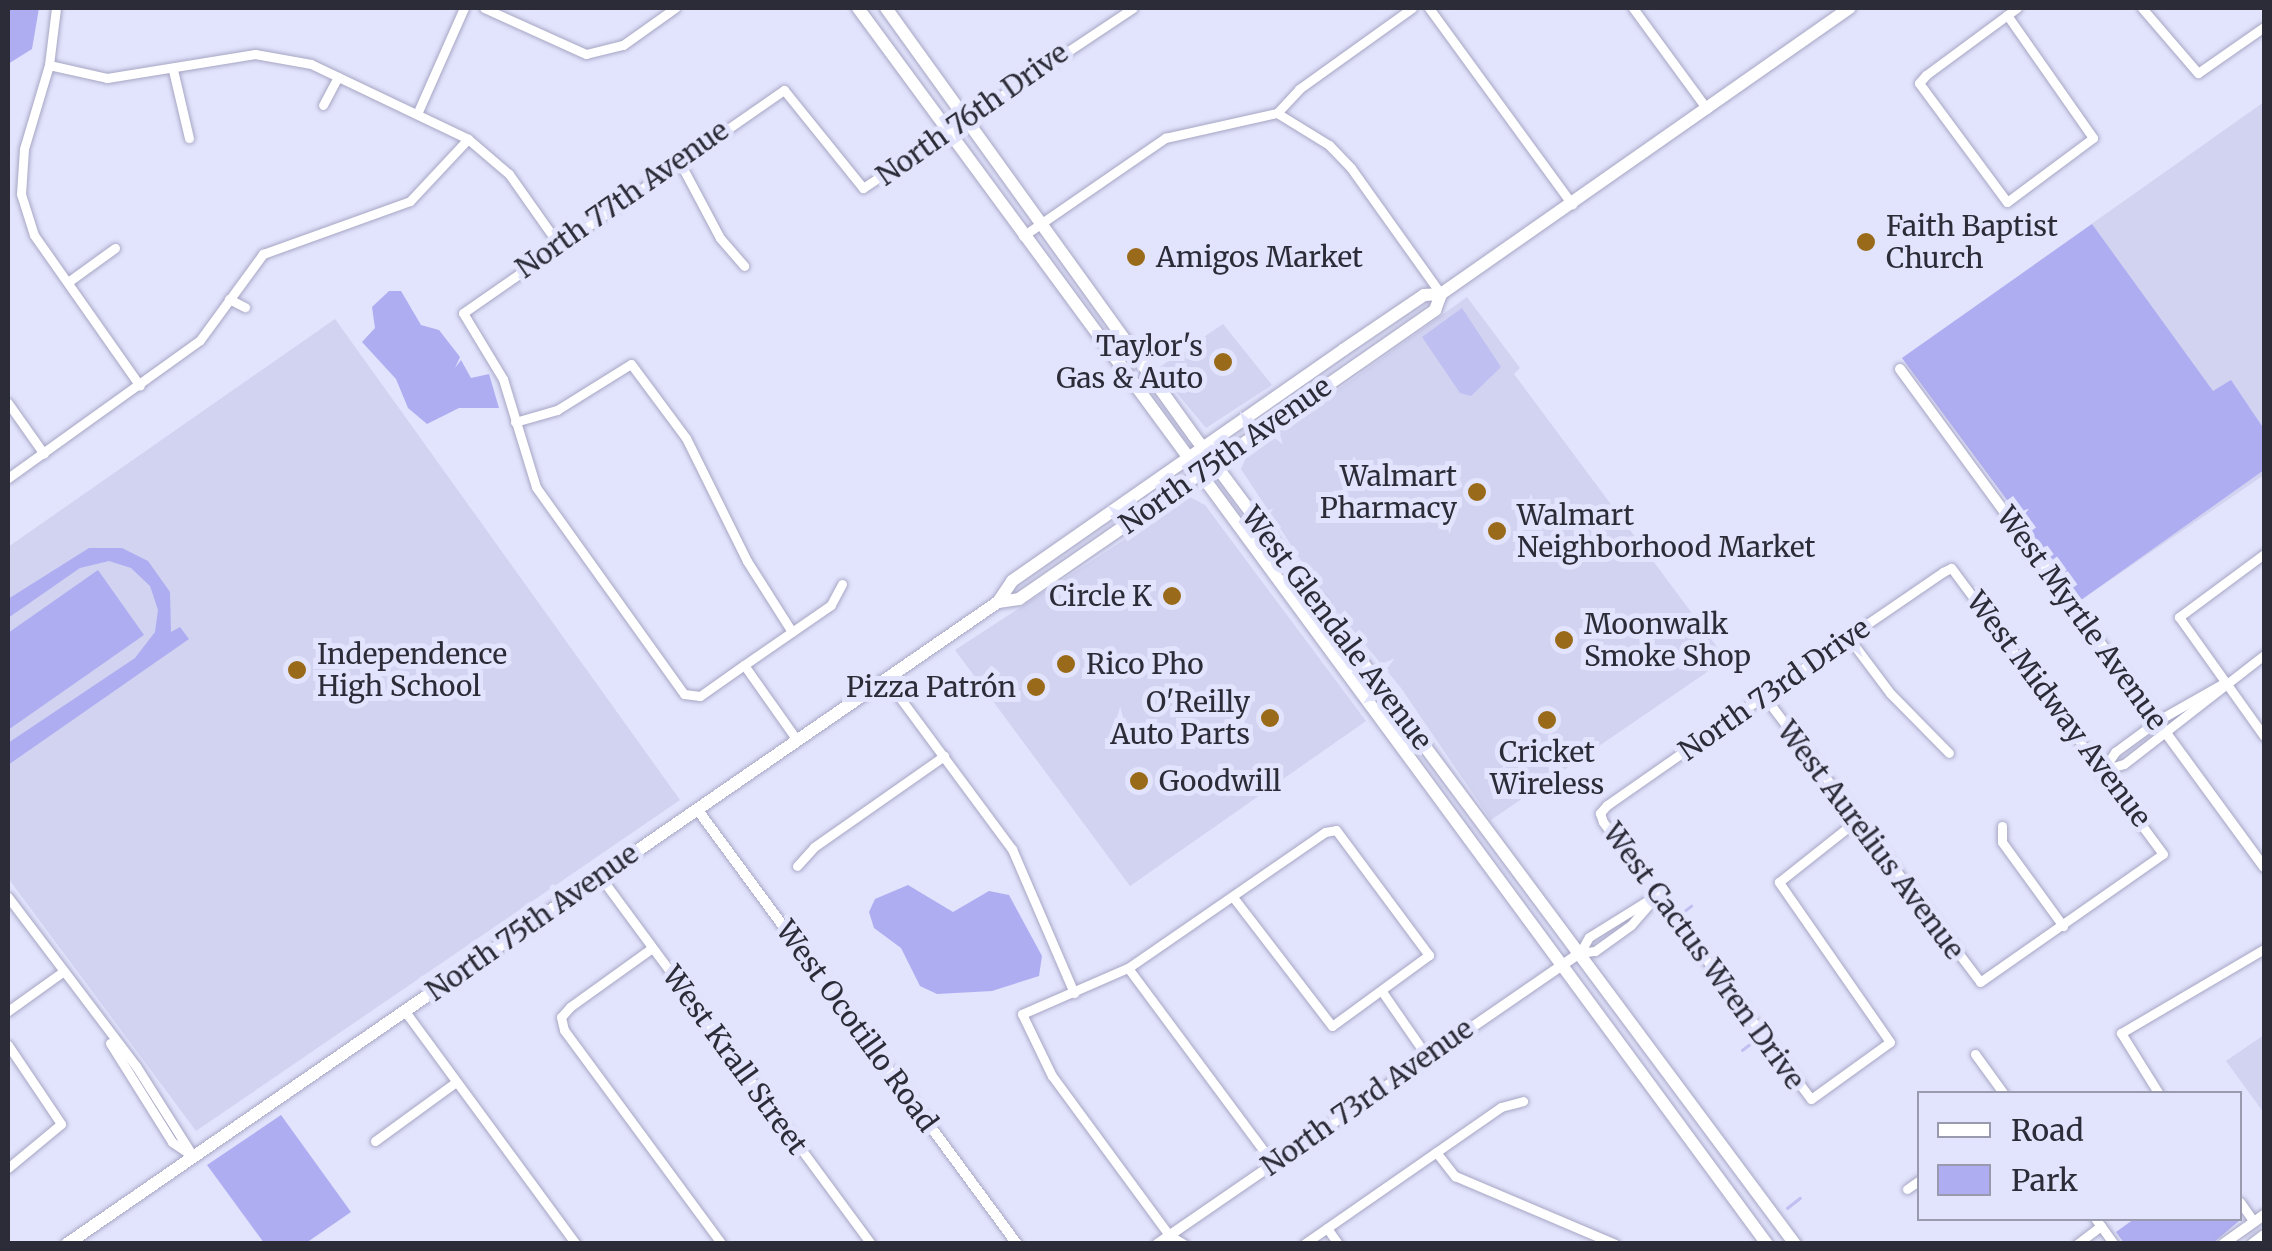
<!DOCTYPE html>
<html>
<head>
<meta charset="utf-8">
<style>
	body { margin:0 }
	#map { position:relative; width:2272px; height:1251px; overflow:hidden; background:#e2e3fc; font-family:Merriweather,serif }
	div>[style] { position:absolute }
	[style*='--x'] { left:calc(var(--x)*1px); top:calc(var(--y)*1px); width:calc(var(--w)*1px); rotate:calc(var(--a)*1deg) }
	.built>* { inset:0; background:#d2d3f1 }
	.green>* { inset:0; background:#afadf1 }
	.water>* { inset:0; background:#bfbff2 }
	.stream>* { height:2.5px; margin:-1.25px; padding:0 1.25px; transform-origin:1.25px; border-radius:1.25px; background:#bfbff2 }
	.roads { filter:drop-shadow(0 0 2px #a7a7c5) drop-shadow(0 0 2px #a7a7c5) }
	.minor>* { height:9px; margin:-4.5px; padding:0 4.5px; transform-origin:4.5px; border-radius:4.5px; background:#fff }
	.tertiary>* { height:10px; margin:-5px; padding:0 5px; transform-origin:5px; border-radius:5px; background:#fff }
	.secondary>* { height:12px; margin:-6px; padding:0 6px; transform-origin:6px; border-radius:6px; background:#fff }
	.dots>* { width:28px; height:28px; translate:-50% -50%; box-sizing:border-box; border:5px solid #e2e3fc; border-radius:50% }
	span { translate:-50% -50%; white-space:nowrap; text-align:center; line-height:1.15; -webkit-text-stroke:10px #e2e3fc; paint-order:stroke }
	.street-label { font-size:28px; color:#2c2c38 }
	.poi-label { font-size:28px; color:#2c2c38 }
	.left { translate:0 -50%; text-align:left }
	.right { translate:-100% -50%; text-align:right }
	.frame { position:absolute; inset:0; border:10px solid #2c2c38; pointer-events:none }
	.legend { position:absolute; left:1917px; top:1091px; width:325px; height:130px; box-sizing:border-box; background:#e2e3fc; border:2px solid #999aae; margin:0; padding:12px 18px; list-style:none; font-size:30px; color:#2c2c38 }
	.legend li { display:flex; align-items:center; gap:20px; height:50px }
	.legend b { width:50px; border:2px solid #999aae }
</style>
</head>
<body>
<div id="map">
	<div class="built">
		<div style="clip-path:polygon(2264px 102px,2264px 475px,2081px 600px,1902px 358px)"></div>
		<div style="clip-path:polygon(1467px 297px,1520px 368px,1514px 374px,1726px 659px,1491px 820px,1401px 688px,1324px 595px,1241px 469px,1247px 455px)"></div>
		<div style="clip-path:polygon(335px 319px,680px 800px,196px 1131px,8px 878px,8px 547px)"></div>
		<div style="clip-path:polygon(1223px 324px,1272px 385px,1206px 428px,1157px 369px)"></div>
		<div style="clip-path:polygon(1190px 497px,1205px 505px,1366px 721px,1130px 886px,955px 650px)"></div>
		<div style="clip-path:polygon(2264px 1035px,2264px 1113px,2226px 1061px)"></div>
	</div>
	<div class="green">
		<div style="clip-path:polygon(8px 8px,39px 8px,32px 49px,8px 64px)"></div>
		<div style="clip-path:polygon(2092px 224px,2213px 391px,2231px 380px,2264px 429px,2264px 470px,2081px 600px,1902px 358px)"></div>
		<div style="clip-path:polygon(389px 291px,401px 291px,421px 325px,439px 330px,460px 357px,455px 368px,461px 360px,471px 378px,489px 374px,499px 408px,459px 408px,427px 424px,408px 408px,396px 379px,362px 342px,375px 328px,372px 307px)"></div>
		<div style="clip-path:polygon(89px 548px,122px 548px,148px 561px,170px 592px,171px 632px,180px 627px,189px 639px,8px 765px,8px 743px,135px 658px,155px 632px,158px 610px,150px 586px,131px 568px,109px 561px,80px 568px,8px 618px,8px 599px)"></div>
		<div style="clip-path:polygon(98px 570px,144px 635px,8px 730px,8px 633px)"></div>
		<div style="clip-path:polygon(908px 885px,953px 912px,989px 891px,1009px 895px,1042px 956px,1039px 976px,992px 991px,937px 994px,920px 986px,901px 948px,874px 928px,869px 912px,875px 899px)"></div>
		<div style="clip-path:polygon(281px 1115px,351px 1212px,306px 1243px,264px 1243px,207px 1165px)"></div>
		<div style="clip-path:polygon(2134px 1219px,2239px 1218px,2239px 1221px,2213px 1243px,2124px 1243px,2116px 1232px)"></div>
	</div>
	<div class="water">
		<div style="clip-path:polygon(1462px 308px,1501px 367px,1471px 396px,1460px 393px,1422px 337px)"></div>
	</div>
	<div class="stream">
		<div style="--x:1683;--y:912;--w:10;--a:-37"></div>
		<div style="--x:1742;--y:1050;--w:15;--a:-37"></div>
		<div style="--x:1787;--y:1208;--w:16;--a:-38"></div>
	</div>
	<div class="roads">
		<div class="minor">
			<div style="--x:56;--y:8;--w:57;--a:97"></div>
			<div style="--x:49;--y:65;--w:88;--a:106.6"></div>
			<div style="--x:24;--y:149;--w:45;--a:93.8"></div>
			<div style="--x:21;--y:194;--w:43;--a:72.4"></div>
			<div style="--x:34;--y:235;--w:184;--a:54.9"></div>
			<div style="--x:484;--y:8;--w:112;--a:24.3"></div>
			<div style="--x:586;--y:54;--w:38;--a:-14"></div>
			<div style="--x:623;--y:45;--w:64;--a:-35.4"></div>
			<div style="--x:1429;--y:8;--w:243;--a:53.9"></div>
			<div style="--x:1633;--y:8;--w:125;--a:53.8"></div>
			<div style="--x:2142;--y:8;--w:86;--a:49.3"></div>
			<div style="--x:2198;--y:73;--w:80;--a:-34.9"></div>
			<div style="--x:2007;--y:15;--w:150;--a:55"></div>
			<div style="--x:2093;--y:138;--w:107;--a:143.3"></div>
			<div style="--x:2007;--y:202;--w:148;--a:-126.5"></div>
			<div style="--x:1919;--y:83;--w:11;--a:-49"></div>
			<div style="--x:1926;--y:75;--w:113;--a:-36.4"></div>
			<div style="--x:49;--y:65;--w:59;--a:12.6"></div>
			<div style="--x:107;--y:78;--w:150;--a:-9.2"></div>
			<div style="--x:255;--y:54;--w:57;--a:10.1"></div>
			<div style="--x:311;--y:64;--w:174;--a:25.5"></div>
			<div style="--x:468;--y:139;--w:54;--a:40.5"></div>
			<div style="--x:509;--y:174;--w:83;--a:54.8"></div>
			<div style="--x:173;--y:70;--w:70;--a:76.8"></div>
			<div style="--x:323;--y:105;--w:32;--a:-62"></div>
			<div style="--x:1277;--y:113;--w:61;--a:31.6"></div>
			<div style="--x:1329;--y:145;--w:32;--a:46"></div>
			<div style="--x:1351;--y:168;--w:155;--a:54.5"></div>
			<div style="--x:417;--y:114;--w:116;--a:-66.1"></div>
			<div style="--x:678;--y:159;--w:89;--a:62"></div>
			<div style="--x:720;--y:238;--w:37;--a:49"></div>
			<div style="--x:1023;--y:236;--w:173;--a:-34.6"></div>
			<div style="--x:1165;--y:138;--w:115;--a:-12.6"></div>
			<div style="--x:1277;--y:113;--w:33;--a:-47"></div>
			<div style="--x:1299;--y:89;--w:139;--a:-35.6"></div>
			<div style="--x:68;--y:282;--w:58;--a:-35.9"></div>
			<div style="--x:229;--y:299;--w:18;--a:27"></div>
			<div style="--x:8;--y:403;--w:62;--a:54.8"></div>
			<div style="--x:515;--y:422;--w:44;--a:-15.9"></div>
			<div style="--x:557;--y:410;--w:87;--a:-31.9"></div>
			<div style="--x:631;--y:364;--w:92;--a:53.4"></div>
			<div style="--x:686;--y:438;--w:137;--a:63.6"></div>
			<div style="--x:747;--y:561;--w:84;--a:57.6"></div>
			<div style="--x:8;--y:478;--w:236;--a:-35.7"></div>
			<div style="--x:200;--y:340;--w:107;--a:-53.8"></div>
			<div style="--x:263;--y:254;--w:156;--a:-19.8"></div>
			<div style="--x:410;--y:201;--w:85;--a:-46.9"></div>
			<div style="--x:2264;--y:554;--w:106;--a:143.5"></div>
			<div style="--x:2179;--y:617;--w:146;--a:54.5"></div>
			<div style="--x:842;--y:584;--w:24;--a:118"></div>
			<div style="--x:831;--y:605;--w:106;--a:145.4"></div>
			<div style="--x:744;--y:665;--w:54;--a:144.8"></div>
			<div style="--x:700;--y:696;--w:16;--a:-173"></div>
			<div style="--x:684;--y:694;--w:254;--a:-125.6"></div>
			<div style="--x:536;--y:487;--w:113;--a:-107"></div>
			<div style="--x:503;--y:379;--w:77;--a:-121.2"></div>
			<div style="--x:463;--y:313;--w:391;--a:-34.8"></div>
			<div style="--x:784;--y:90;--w:126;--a:51.1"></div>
			<div style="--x:863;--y:188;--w:324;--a:-33.7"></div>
			<div style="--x:1848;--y:637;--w:70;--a:53.1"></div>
			<div style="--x:1890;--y:693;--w:84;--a:45.5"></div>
			<div style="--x:744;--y:665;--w:92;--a:54.8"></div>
			<div style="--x:886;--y:679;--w:212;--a:53.5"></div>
			<div style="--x:1012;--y:849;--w:157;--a:66.7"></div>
			<div style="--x:1764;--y:696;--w:358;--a:52.9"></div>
			<div style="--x:1980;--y:982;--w:223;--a:-35"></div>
			<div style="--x:2163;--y:854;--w:356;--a:-126.5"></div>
			<div style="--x:1951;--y:568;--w:9;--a:153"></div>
			<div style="--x:1943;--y:572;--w:115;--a:145.6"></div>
			<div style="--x:1848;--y:637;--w:294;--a:145.1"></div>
			<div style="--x:1607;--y:805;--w:11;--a:131"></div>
			<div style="--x:1600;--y:813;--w:9;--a:72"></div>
			<div style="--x:1603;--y:822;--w:346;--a:53.1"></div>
			<div style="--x:1811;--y:1099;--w:97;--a:-35.8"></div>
			<div style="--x:1890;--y:1042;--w:195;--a:-124.8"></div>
			<div style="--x:1779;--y:882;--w:98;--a:-38.4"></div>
			<div style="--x:2103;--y:770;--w:22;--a:-16"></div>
			<div style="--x:2124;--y:764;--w:177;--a:-37.9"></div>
			<div style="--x:2103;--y:770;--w:22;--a:-56"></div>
			<div style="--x:2115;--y:752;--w:52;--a:-36.4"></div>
			<div style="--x:2157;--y:721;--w:75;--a:-29.6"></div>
			<div style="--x:2002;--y:826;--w:16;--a:90"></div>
			<div style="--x:2002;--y:842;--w:104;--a:54"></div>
			<div style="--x:797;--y:866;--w:25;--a:-48"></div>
			<div style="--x:814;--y:847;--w:159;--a:-35"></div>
			<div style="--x:599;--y:875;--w:458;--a:53.6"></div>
			<div style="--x:8;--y:897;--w:212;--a:52.9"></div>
			<div style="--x:136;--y:1066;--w:107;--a:57.7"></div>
			<div style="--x:652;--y:948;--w:101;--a:144.3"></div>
			<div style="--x:570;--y:1007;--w:13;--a:132"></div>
			<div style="--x:561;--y:1017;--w:13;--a:77"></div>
			<div style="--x:564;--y:1030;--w:266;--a:53.6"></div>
			<div style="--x:1580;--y:953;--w:15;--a:-8"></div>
			<div style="--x:1595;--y:951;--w:44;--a:-35.8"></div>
			<div style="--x:1631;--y:925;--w:40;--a:-49"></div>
			<div style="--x:1580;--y:953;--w:18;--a:-61"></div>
			<div style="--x:1589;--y:937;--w:78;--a:-31.8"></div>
			<div style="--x:1128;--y:968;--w:243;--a:53.4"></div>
			<div style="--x:1383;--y:993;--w:75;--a:55.3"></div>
			<div style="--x:404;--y:1010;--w:290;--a:53.7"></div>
			<div style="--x:8;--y:1011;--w:65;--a:-35.6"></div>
			<div style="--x:110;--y:1043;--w:117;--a:57.9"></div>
			<div style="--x:172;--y:1142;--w:25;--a:34"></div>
			<div style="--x:8;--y:1045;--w:95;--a:56.1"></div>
			<div style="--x:61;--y:1124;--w:69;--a:140.3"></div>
			<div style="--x:1975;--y:1054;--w:49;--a:54.1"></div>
			<div style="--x:2159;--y:1094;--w:72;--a:-121.9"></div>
			<div style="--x:2121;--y:1033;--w:166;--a:-30.4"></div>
			<div style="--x:375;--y:1141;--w:100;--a:-36.1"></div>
			<div style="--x:1436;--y:1152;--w:31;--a:52"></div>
			<div style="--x:1455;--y:1176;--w:174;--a:23"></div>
			<div style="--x:1907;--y:1189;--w:16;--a:-35"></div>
			<div style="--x:2240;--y:1202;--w:24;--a:55"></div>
			<div style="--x:2095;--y:1218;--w:32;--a:54"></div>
			<div style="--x:1327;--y:1228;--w:19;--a:55"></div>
			<div style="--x:1184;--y:1244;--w:17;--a:-149"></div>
			<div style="--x:1169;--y:1235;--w:197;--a:-126.3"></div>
			<div style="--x:1052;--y:1076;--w:69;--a:-115.8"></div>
			<div style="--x:1022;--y:1014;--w:116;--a:-23.5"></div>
			<div style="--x:1128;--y:968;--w:239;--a:-34.6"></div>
			<div style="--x:1325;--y:832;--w:11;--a:-10"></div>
			<div style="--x:1336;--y:830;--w:156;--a:53.4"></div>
			<div style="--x:1429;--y:955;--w:120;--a:143.8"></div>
			<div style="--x:1332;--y:1026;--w:163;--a:-127.5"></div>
			<div style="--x:1304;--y:1244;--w:240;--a:-34.8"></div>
			<div style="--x:1501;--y:1107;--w:23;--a:-15"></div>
			<div style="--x:2077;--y:1244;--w:30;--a:-37"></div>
		</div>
		<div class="tertiary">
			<div style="--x:1900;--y:369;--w:617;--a:53.84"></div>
			<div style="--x:697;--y:809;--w:540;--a:53.66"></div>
			<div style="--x:1157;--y:1244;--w:513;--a:-34.53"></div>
			<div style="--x:2223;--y:1244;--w:50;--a:-35.3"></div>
			<div style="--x:2252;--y:1244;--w:15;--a:-37"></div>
		</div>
		<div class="secondary">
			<div style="--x:858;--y:8;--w:1534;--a:53.67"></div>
			<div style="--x:886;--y:8;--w:527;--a:54.26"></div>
			<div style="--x:1194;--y:436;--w:1007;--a:53.36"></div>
			<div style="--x:998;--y:602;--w:21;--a:-8"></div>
			<div style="--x:1019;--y:599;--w:276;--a:-34.7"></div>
			<div style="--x:1246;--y:442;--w:231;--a:-34.9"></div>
			<div style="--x:1435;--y:310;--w:17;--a:-69"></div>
			<div style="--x:67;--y:1244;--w:1131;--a:-34.59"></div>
			<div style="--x:998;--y:602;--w:25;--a:-56"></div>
			<div style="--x:1012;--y:581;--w:404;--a:-34.9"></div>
			<div style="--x:1343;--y:350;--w:98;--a:-34.2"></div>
			<div style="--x:1424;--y:295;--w:17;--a:-3"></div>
			<div style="--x:1441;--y:294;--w:499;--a:-35"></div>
		</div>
	</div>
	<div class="dots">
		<div style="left:1866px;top:242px;background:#996a1a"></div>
		<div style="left:1136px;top:257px;background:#996a1a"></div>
		<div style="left:1223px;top:362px;background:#996a1a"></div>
		<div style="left:1477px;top:492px;background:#996a1a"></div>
		<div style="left:1497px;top:531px;background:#996a1a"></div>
		<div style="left:1172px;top:596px;background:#996a1a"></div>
		<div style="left:1564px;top:640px;background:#996a1a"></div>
		<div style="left:1066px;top:664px;background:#996a1a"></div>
		<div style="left:297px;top:670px;background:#996a1a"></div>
		<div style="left:1036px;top:687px;background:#996a1a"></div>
		<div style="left:1270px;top:718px;background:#996a1a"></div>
		<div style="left:1547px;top:720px;background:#996a1a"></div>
		<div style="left:1139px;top:781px;background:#996a1a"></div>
	</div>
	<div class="street-label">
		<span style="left:972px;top:114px;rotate:-35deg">North 76th Drive</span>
		<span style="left:622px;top:199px;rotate:-35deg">North 77th Avenue</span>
		<span style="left:1225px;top:455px;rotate:-35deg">North 75th Avenue</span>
		<span style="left:2082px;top:618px;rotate:54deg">West Myrtle Avenue</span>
		<span style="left:1337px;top:628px;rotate:53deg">West Glendale Avenue</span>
		<span style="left:1774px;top:689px;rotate:-35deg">North 73rd Drive</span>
		<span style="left:2059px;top:709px;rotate:53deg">West Midway Avenue</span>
		<span style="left:1871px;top:840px;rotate:53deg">West Aurelius Avenue</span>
		<span style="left:532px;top:922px;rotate:-35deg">North 75th Avenue</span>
		<span style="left:1704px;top:956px;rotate:54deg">West Cactus Wren Drive</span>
		<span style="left:857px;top:1026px;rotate:54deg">West Ocotillo Road</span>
		<span style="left:735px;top:1060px;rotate:54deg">West Krall Street</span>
		<span style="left:1367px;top:1097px;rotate:-35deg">North 73rd Avenue</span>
	</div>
	<div class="poi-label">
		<span class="left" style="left:1886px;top:242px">Faith Baptist<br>Church</span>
		<span class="left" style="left:1156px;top:257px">Amigos Market</span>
		<span class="right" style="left:1203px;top:362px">Taylor's<br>Gas &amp; Auto</span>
		<span class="right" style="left:1457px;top:492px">Walmart<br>Pharmacy</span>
		<span class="left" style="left:1517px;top:531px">Walmart<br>Neighborhood Market</span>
		<span class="right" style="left:1152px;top:596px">Circle K</span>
		<span class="left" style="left:1584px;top:640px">Moonwalk<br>Smoke Shop</span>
		<span class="left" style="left:317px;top:670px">Independence<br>High School</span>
		<span class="left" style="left:1086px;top:664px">Rico Pho</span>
		<span class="right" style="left:1016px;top:687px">Pizza Patrón</span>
		<span class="right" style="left:1250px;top:718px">O'Reilly<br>Auto Parts</span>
		<span style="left:1547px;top:768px">Cricket<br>Wireless</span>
		<span class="left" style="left:1159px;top:781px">Goodwill</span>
	</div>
	<div class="frame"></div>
	<ul class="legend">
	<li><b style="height:12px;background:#fff"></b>Road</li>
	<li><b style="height:28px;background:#afadf1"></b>Park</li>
	</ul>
</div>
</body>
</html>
